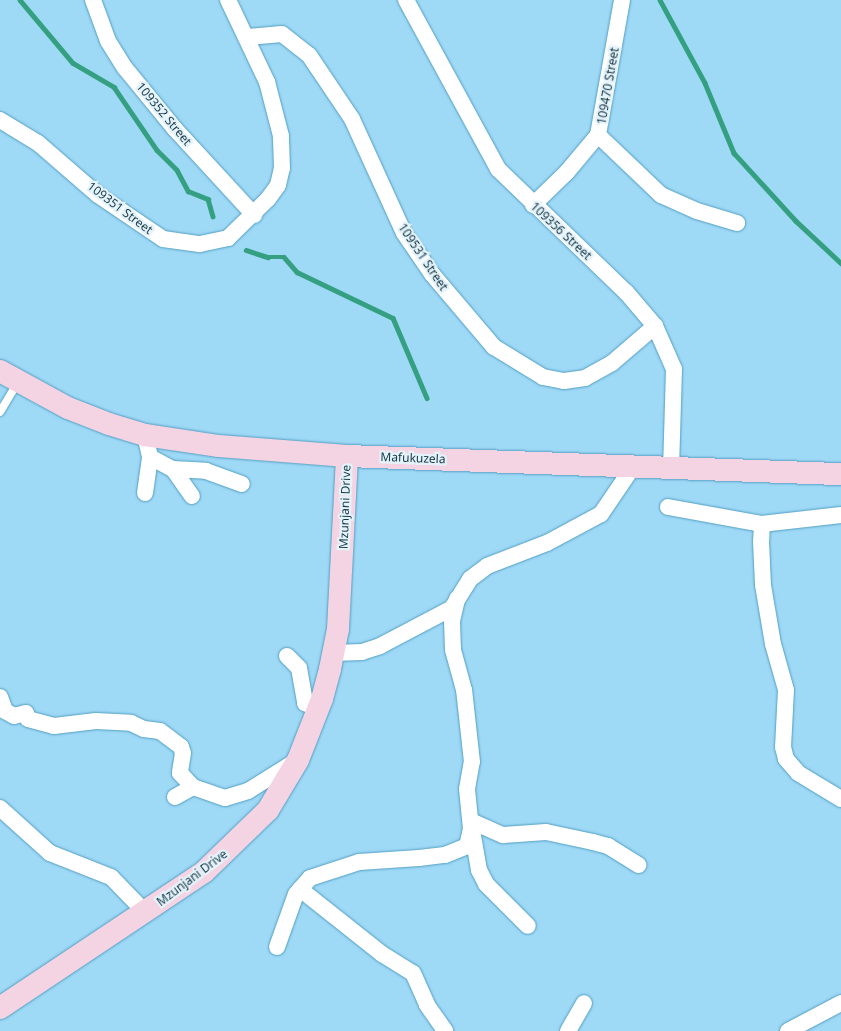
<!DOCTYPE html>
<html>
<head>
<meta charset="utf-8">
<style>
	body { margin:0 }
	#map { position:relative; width:841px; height:1031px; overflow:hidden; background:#9ed9f6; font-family:"Noto Sans",sans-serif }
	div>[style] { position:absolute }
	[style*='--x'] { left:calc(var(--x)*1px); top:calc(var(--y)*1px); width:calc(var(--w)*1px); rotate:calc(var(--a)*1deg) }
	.stream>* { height:4.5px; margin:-2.25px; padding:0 2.25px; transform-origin:2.25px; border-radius:2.25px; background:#35a081 }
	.roads { filter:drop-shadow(0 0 1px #539fc2) drop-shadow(0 0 1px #539fc2) }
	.service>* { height:8px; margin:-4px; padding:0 4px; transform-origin:4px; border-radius:4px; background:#fff }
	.minor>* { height:16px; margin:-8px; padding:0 8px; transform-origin:8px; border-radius:8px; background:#fff }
	.secondary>* { height:22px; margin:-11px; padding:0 11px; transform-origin:11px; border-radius:11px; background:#f4d3e3 }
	span { translate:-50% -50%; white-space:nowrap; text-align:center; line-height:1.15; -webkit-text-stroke:4.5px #e4f3fa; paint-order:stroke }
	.street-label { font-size:12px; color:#173745 }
</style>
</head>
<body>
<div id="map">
	<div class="stream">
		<div style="--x:20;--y:0;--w:82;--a:49.9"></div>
		<div style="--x:73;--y:63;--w:48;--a:30.3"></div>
		<div style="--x:114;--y:87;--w:76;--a:55.7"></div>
		<div style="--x:157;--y:150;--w:28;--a:45"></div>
		<div style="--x:177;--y:170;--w:24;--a:62"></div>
		<div style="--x:188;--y:191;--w:22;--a:22"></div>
		<div style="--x:208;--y:199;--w:18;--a:74"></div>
		<div style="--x:660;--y:0;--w:94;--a:61.5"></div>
		<div style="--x:705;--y:83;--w:76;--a:67.5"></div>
		<div style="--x:734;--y:153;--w:92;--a:47.6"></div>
		<div style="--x:796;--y:221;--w:62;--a:43"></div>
		<div style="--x:246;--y:250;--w:23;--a:18"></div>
		<div style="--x:268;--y:257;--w:16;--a:0"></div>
		<div style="--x:284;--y:257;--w:20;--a:49"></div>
		<div style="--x:297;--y:272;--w:106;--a:25.6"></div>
		<div style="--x:393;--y:318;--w:87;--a:67"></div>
	</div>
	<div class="roads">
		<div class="service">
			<div style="--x:0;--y:412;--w:33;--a:-59"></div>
		</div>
		<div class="minor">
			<div style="--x:93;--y:0;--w:44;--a:69.9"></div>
			<div style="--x:108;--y:41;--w:32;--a:58"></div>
			<div style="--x:125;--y:68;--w:79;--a:50.7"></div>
			<div style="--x:175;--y:129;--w:117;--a:47.4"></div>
			<div style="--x:406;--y:0;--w:192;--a:61.4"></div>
			<div style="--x:498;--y:169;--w:178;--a:43.9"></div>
			<div style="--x:626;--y:292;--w:45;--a:49.5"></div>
			<div style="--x:655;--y:326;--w:47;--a:66.2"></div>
			<div style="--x:674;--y:369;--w:99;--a:91.7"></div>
			<div style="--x:248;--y:37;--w:34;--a:-5"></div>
			<div style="--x:282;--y:34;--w:34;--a:38"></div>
			<div style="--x:309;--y:55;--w:77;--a:56.1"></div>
			<div style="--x:352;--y:119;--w:125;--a:65.5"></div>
			<div style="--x:404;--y:233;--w:50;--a:55.7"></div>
			<div style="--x:432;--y:274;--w:96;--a:49.7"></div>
			<div style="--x:494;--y:347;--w:57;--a:31.5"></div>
			<div style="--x:543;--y:377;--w:21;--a:11"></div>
			<div style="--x:564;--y:381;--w:21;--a:-8"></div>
			<div style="--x:585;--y:378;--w:31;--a:-29"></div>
			<div style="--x:612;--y:363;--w:57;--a:-40.7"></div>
			<div style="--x:0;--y:120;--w:44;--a:31.2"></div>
			<div style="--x:38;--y:143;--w:79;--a:40.9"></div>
			<div style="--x:98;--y:195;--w:78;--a:34.1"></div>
			<div style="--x:163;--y:239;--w:37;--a:8"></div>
			<div style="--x:200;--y:244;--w:29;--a:-12"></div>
			<div style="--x:228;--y:238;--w:56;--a:-44.3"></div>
			<div style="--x:268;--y:199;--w:17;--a:-54"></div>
			<div style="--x:278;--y:185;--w:17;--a:-77"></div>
			<div style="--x:282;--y:168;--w:32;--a:-92"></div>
			<div style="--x:281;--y:136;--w:56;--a:-104.5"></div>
			<div style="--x:267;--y:82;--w:91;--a:-115.4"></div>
			<div style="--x:598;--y:135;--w:87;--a:43.6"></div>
			<div style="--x:661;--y:195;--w:39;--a:24"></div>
			<div style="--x:697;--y:211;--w:42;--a:16.7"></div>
			<div style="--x:533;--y:205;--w:47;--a:-44.1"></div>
			<div style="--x:567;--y:172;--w:48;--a:-50"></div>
			<div style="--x:598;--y:135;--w:137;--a:-79.9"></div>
			<div style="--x:145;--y:435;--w:23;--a:77"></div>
			<div style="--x:150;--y:457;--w:26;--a:28"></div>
			<div style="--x:173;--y:469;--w:33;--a:55"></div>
			<div style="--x:173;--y:469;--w:33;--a:3"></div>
			<div style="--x:206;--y:471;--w:38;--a:20"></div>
			<div style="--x:145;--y:493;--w:36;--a:-82"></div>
			<div style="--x:668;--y:507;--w:96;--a:10.3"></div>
			<div style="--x:841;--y:515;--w:80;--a:173.5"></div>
			<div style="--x:762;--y:524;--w:17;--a:93"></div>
			<div style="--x:761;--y:541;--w:44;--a:87.4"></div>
			<div style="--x:763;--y:585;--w:60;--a:80.4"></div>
			<div style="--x:773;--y:644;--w:48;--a:74.2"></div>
			<div style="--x:786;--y:690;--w:57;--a:93"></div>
			<div style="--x:783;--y:747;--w:12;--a:76"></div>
			<div style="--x:786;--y:759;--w:18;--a:49"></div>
			<div style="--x:798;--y:773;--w:50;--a:31.2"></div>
			<div style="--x:333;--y:653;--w:29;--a:-2"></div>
			<div style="--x:362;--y:652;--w:19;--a:-18"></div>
			<div style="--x:380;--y:646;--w:81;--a:-27.8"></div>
			<div style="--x:452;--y:608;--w:34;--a:-58"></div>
			<div style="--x:470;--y:579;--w:21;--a:-37"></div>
			<div style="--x:487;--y:566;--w:64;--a:-21"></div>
			<div style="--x:547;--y:543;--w:61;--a:-28.2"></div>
			<div style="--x:601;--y:514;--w:57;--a:-55.8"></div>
			<div style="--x:287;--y:656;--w:17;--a:45"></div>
			<div style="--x:299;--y:668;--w:36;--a:80"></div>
			<div style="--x:305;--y:703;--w:15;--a:23"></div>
			<div style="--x:0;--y:697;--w:15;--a:70"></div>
			<div style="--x:5;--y:711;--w:10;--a:29"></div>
			<div style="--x:14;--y:716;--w:12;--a:-14"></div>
			<div style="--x:26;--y:713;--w:6;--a:72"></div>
			<div style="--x:28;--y:719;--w:27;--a:15"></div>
			<div style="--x:54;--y:726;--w:42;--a:-6.8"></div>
			<div style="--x:96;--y:721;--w:35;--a:3"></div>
			<div style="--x:131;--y:723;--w:14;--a:25"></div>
			<div style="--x:144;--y:729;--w:16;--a:7"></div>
			<div style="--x:160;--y:731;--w:26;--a:37"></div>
			<div style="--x:181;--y:747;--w:6;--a:72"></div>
			<div style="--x:183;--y:753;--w:20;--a:99"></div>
			<div style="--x:180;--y:773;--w:19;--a:47"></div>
			<div style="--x:175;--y:797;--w:21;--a:-29"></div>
			<div style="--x:193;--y:787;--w:34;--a:19"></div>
			<div style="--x:225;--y:798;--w:24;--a:-17"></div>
			<div style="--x:248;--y:791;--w:57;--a:-32"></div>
			<div style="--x:0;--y:808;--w:67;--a:42"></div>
			<div style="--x:50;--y:853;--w:66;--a:21.5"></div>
			<div style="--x:111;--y:877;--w:50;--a:45.8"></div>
			<div style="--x:471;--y:821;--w:35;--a:24"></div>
			<div style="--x:503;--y:835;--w:43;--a:-4"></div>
			<div style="--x:546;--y:832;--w:48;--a:12"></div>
			<div style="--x:593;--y:842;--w:16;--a:15"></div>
			<div style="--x:608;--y:846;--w:36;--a:32"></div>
			<div style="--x:472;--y:830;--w:41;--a:80.1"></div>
			<div style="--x:479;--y:870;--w:16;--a:63"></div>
			<div style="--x:486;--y:884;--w:59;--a:45"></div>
			<div style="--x:300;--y:889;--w:105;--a:38.4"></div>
			<div style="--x:382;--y:954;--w:36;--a:32"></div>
			<div style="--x:413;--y:973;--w:35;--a:66"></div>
			<div style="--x:427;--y:1005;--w:32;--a:55"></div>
			<div style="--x:277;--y:947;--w:56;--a:-70.3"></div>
			<div style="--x:296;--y:894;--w:21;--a:-49"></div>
			<div style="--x:310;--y:878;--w:52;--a:-18.1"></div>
			<div style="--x:359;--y:862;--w:60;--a:-3.8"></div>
			<div style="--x:419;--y:858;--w:26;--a:-7"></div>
			<div style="--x:445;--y:855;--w:24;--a:-22"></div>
			<div style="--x:467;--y:846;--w:17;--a:-77"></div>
			<div style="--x:471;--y:829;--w:40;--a:-95.7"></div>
			<div style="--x:467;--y:789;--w:27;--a:-80"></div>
			<div style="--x:472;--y:762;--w:72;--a:-96.3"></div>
			<div style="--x:464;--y:690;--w:41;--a:-105.4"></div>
			<div style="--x:453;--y:650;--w:29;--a:-92"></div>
			<div style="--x:452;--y:621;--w:23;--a:-77"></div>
			<div style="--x:568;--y:1031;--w:32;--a:-60"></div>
			<div style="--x:788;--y:1031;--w:60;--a:-27.8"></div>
		</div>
		<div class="secondary">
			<div style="--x:0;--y:371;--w:77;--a:28.6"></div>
			<div style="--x:68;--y:408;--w:44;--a:21.3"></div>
			<div style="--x:109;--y:424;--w:38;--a:17"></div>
			<div style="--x:145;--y:435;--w:75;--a:8.5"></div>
			<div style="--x:219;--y:446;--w:128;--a:4.5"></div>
			<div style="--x:347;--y:456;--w:494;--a:2.1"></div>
			<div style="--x:0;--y:1008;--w:245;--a:-33.7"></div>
			<div style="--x:204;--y:872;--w:89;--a:-44.1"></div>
			<div style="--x:268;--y:810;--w:58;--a:-59"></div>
			<div style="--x:298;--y:760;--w:66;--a:-68.5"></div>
			<div style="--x:322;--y:699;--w:31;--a:-75"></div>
			<div style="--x:330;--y:669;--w:41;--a:-78.7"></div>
			<div style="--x:338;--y:629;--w:173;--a:-87"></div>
		</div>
	</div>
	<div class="street-label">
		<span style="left:608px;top:86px;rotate:-80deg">109470 Street</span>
		<span style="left:164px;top:114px;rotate:50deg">109352 Street</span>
		<span style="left:120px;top:208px;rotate:37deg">109351 Street</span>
		<span style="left:561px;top:231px;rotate:43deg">109356 Street</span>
		<span style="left:423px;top:257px;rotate:56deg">109531 Street</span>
		<span style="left:413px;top:458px;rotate:2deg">Mafukuzela</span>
		<span style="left:345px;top:507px;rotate:-88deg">Mzunjani Drive</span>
		<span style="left:192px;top:878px;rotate:-37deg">Mzunjani Drive</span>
	</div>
</div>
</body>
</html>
